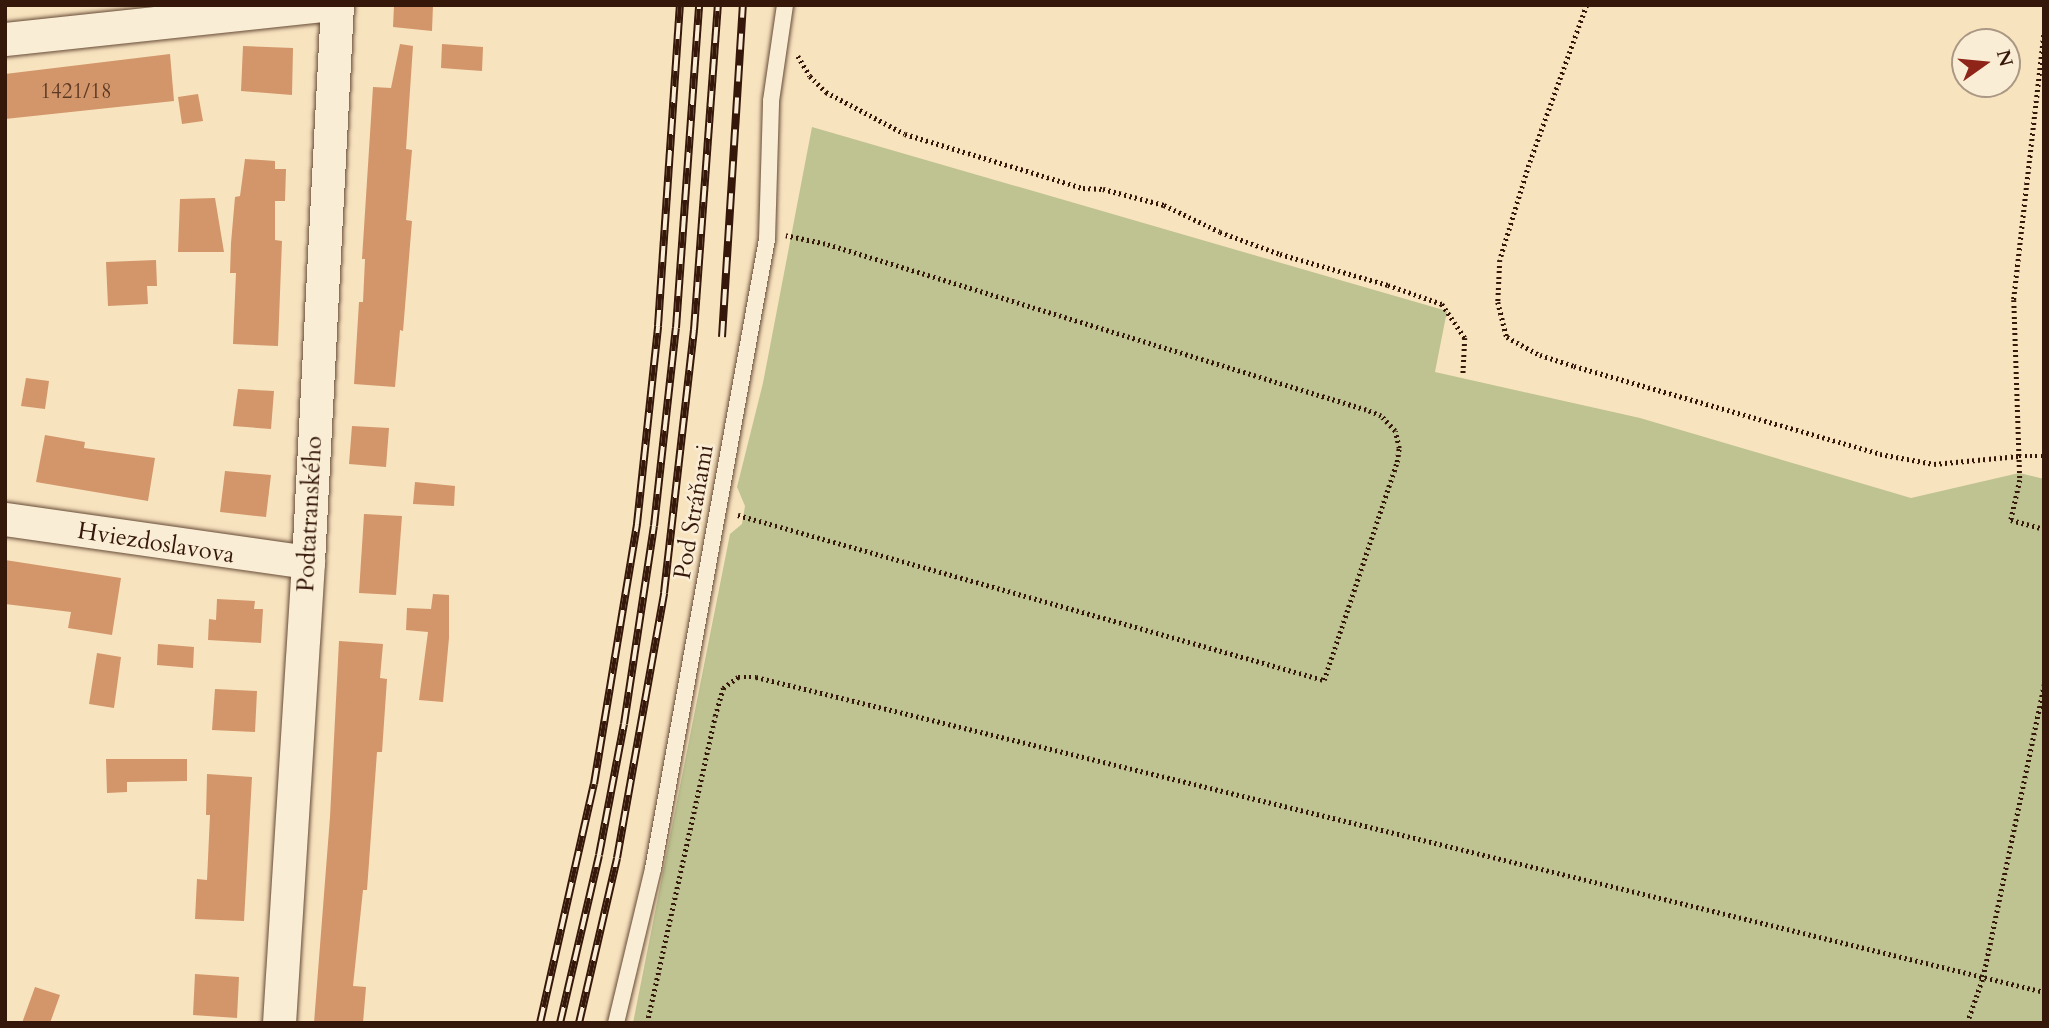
<!DOCTYPE html>
<html>
<head>
<meta charset="utf-8">
<style>
	body { margin:0 }
	#map { position:relative; width:2049px; height:1028px; overflow:hidden; background:#f8e3bf; font-family:Cardo,serif }
	div>[style] { position:absolute }
	[style*='--x'] { left:calc(var(--x)*1px); top:calc(var(--y)*1px); width:calc(var(--w)*1px); rotate:calc(var(--a)*1deg) }
	.green>* { inset:0; background:#bec391 }
	.building>* { inset:0; background:#d2966a }
	.path>* { height:4.5px; margin-top:-2.25px; transform-origin:0; background:repeating-linear-gradient(90deg,#35180a 0 2px,transparent 0 5.5px) }
	.roads { filter:drop-shadow(0 0 2px #664b37) drop-shadow(0 0 2px #664b37) }
	.lane>* { height:16px; margin:-8px; padding:0 8px; transform-origin:8px; border-radius:8px; background:#faedd5 }
	.street>* { height:33px; margin:-16.5px; padding:0 16.5px; transform-origin:16.5px; border-radius:16.5px; background:#faedd5 }
	.rail>* { height:8px; margin-top:-4px; transform-origin:0; background:repeating-linear-gradient(90deg,#faedd5 0 16px,#35180a 0 32px); box-sizing:border-box; border-block:2px solid #35180a }
	span { translate:-50% -50%; white-space:nowrap; text-align:center; line-height:1.15; -webkit-text-stroke:5px #faedd5; paint-order:stroke }
	.number-label { font-size:21px; color:#5c3822 }
	.number-label span { -webkit-text-stroke-width:0 }
	.street-label { font-size:24px; color:#35180a }
	.frame { position:absolute; inset:0; border:7px solid #35180a; pointer-events:none }
	.north { position:absolute; left:1951px; top:28px; width:70px; height:70px; box-sizing:border-box; background:#faedd5; border:2px solid #ab9884; border-radius:50%; rotate:75deg; font-size:19px; font-weight:700; line-height:28px; text-align:center; color:#35180a }
	.north::after { content:''; display:block; margin:auto; width:24px; height:32px; background:#8f2418; clip-path:polygon(50% 0,100% 100%,50% 72%,0 100%) }
</style>
</head>
<body>
<div id="map">
	<div class="green">
		<div style="clip-path:polygon(812px 127px,1447px 311px,1435px 372px,1640px 418px,1911px 498px,2019px 473px,2044px 479px,2044px 1023px,633px 1023px,730px 534px,742px 524px,745px 506px,737px 487px,763px 383px)"></div>
	</div>
	<div class="building">
		<div style="clip-path:polygon(394px 5px,433px 5px,432px 31px,393px 27px)"></div>
		<div style="clip-path:polygon(400px 44px,413px 46px,406px 149px,412px 150px,406px 220px,412px 221px,403px 331px,400px 330px,395px 387px,354px 384px,359px 302px,363px 302px,365px 259px,362px 259px,373px 87px,391px 88px)"></div>
		<div style="clip-path:polygon(442px 44px,483px 47px,482px 71px,441px 68px)"></div>
		<div style="clip-path:polygon(243px 46px,293px 48px,292px 95px,241px 91px)"></div>
		<div style="clip-path:polygon(170px 54px,174px 101px,5px 119px,5px 74px)"></div>
		<div style="clip-path:polygon(198px 94px,203px 121px,182px 124px,178px 97px)"></div>
		<div style="clip-path:polygon(245px 159px,275px 161px,275px 169px,286px 169px,285px 201px,275px 201px,275px 240px,282px 241px,278px 346px,233px 344px,236px 273px,230px 273px,231px 243px,235px 197px,240px 196px)"></div>
		<div style="clip-path:polygon(215px 198px,224px 252px,178px 252px,180px 199px)"></div>
		<div style="clip-path:polygon(156px 260px,157px 286px,147px 286px,148px 304px,108px 306px,106px 262px)"></div>
		<div style="clip-path:polygon(26px 378px,49px 381px,45px 409px,21px 406px)"></div>
		<div style="clip-path:polygon(238px 389px,274px 391px,271px 429px,233px 426px)"></div>
		<div style="clip-path:polygon(352px 426px,389px 428px,386px 467px,349px 464px)"></div>
		<div style="clip-path:polygon(45px 435px,85px 442px,84px 448px,155px 458px,148px 501px,36px 482px)"></div>
		<div style="clip-path:polygon(225px 471px,271px 475px,266px 517px,220px 512px)"></div>
		<div style="clip-path:polygon(415px 482px,455px 486px,454px 506px,413px 504px)"></div>
		<div style="clip-path:polygon(364px 514px,402px 516px,396px 595px,359px 593px)"></div>
		<div style="clip-path:polygon(5px 560px,121px 578px,112px 635px,68px 628px,71px 612px,5px 604px)"></div>
		<div style="clip-path:polygon(433px 594px,449px 595px,449px 638px,443px 702px,419px 700px,428px 632px,406px 630px,407px 608px,431px 609px)"></div>
		<div style="clip-path:polygon(217px 599px,255px 601px,254px 609px,263px 609px,261px 643px,208px 640px,209px 619px,216px 620px)"></div>
		<div style="clip-path:polygon(339px 641px,383px 644px,380px 678px,387px 679px,382px 752px,377px 752px,367px 890px,363px 890px,353px 986px,366px 987px,363px 1023px,314px 1023px,330px 817px)"></div>
		<div style="clip-path:polygon(158px 644px,194px 647px,193px 668px,157px 665px)"></div>
		<div style="clip-path:polygon(97px 653px,121px 657px,114px 708px,89px 704px)"></div>
		<div style="clip-path:polygon(215px 689px,257px 691px,255px 732px,212px 730px)"></div>
		<div style="clip-path:polygon(106px 759px,187px 759px,187px 781px,127px 782px,127px 792px,107px 793px)"></div>
		<div style="clip-path:polygon(207px 774px,252px 777px,244px 921px,195px 919px,197px 879px,207px 880px,210px 815px,206px 815px)"></div>
		<div style="clip-path:polygon(195px 974px,239px 977px,237px 1018px,193px 1015px)"></div>
		<div style="clip-path:polygon(35px 987px,60px 995px,50px 1023px,22px 1023px)"></div>
	</div>
	<div class="path">
		<div style="--x:1587;--y:5;--w:170;--a:109.9"></div>
		<div style="--x:1529;--y:165;--w:99;--a:107"></div>
		<div style="--x:1500;--y:260;--w:42;--a:92.7"></div>
		<div style="--x:1498;--y:302;--w:36;--a:76"></div>
		<div style="--x:1507;--y:337;--w:38;--a:29"></div>
		<div style="--x:1540;--y:355;--w:36;--a:18"></div>
		<div style="--x:1574;--y:366;--w:318;--a:16"></div>
		<div style="--x:1880;--y:454;--w:55;--a:10.5"></div>
		<div style="--x:1934;--y:464;--w:85;--a:-5.4"></div>
		<div style="--x:2019;--y:456;--w:25;--a:0"></div>
		<div style="--x:2044;--y:35;--w:267;--a:96.5"></div>
		<div style="--x:2014;--y:300;--w:180;--a:88.1"></div>
		<div style="--x:2020;--y:480;--w:41;--a:102.7"></div>
		<div style="--x:2011;--y:520;--w:34;--a:15"></div>
		<div style="--x:798;--y:56;--w:23;--a:59"></div>
		<div style="--x:810;--y:76;--w:23;--a:45"></div>
		<div style="--x:826;--y:92;--w:89;--a:28"></div>
		<div style="--x:905;--y:134;--w:186;--a:16.9"></div>
		<div style="--x:1083;--y:188;--w:20;--a:3"></div>
		<div style="--x:1103;--y:189;--w:63;--a:14.7"></div>
		<div style="--x:1164;--y:205;--w:62;--a:25.7"></div>
		<div style="--x:1220;--y:232;--w:64;--a:20.1"></div>
		<div style="--x:1280;--y:254;--w:112;--a:16"></div>
		<div style="--x:1388;--y:285;--w:57;--a:19.4"></div>
		<div style="--x:1442;--y:304;--w:41;--a:55.9"></div>
		<div style="--x:1465;--y:338;--w:37;--a:93"></div>
		<div style="--x:738;--y:515;--w:609;--a:15.73"></div>
		<div style="--x:1324;--y:680;--w:230;--a:-71.5"></div>
		<div style="--x:1397;--y:462;--w:14;--a:-82"></div>
		<div style="--x:1399;--y:448;--w:17;--a:-103"></div>
		<div style="--x:1395;--y:431;--w:21;--a:-133"></div>
		<div style="--x:1381;--y:416;--w:16;--a:-158"></div>
		<div style="--x:1366;--y:410;--w:566;--a:-162.94"></div>
		<div style="--x:825;--y:244;--w:40;--a:-168"></div>
		<div style="--x:647;--y:1023;--w:314;--a:-77.5"></div>
		<div style="--x:715;--y:716;--w:29;--a:-74"></div>
		<div style="--x:723;--y:688;--w:19;--a:-36"></div>
		<div style="--x:738;--y:677;--w:18;--a:0"></div>
		<div style="--x:756;--y:677;--w:1326;--a:13.74"></div>
		<div style="--x:1967;--y:1023;--w:49;--a:-70.8"></div>
		<div style="--x:1983;--y:977;--w:299;--a:-78.2"></div>
	</div>
	<div class="roads">
		<div class="lane">
			<div style="--x:616;--y:1023;--w:158;--a:-76.5"></div>
			<div style="--x:653;--y:869;--w:640;--a:-79.74"></div>
			<div style="--x:767;--y:239;--w:138;--a:-88.3"></div>
			<div style="--x:771;--y:101;--w:97;--a:-81.7"></div>
		</div>
		<div class="street">
			<div style="--x:5;--y:39;--w:321;--a:-6.1"></div>
			<div style="--x:5;--y:519;--w:306;--a:8.1"></div>
			<div style="--x:279;--y:1023;--w:462;--a:-86.4"></div>
			<div style="--x:308;--y:562;--w:558;--a:-87.02"></div>
		</div>
	</div>
	<div class="rail">
		<div style="--x:722;--y:337;--w:333;--a:-86.4"></div>
		<div style="--x:540;--y:1023;--w:245;--a:-77.3"></div>
		<div style="--x:594;--y:784;--w:264;--a:-80.6"></div>
		<div style="--x:637;--y:524;--w:199;--a:-83.9"></div>
		<div style="--x:658;--y:326;--w:322;--a:-86.1"></div>
		<div style="--x:560;--y:1023;--w:172;--a:-76.9"></div>
		<div style="--x:599;--y:855;--w:133;--a:-79.2"></div>
		<div style="--x:624;--y:724;--w:200;--a:-81.4"></div>
		<div style="--x:654;--y:526;--w:199;--a:-83.7"></div>
		<div style="--x:676;--y:328;--w:324;--a:-85.9"></div>
		<div style="--x:579;--y:1023;--w:169;--a:-77"></div>
		<div style="--x:617;--y:858;--w:269;--a:-79.9"></div>
		<div style="--x:664;--y:593;--w:265;--a:-83.5"></div>
		<div style="--x:694;--y:330;--w:326;--a:-85.8"></div>
	</div>
	<div class="number-label">
		<span style="left:76px;top:92px">1421/18</span>
	</div>
	<div class="street-label">
		<span style="left:694px;top:512px;rotate:-80deg">Pod Stráňami</span>
		<span style="left:310px;top:514px;rotate:-87deg">Podtatranského</span>
		<span style="left:156px;top:543px;rotate:9deg">Hviezdoslavova</span>
	</div>
	<div class="frame"></div>
	<div class="north">N</div>
</div>
</body>
</html>
